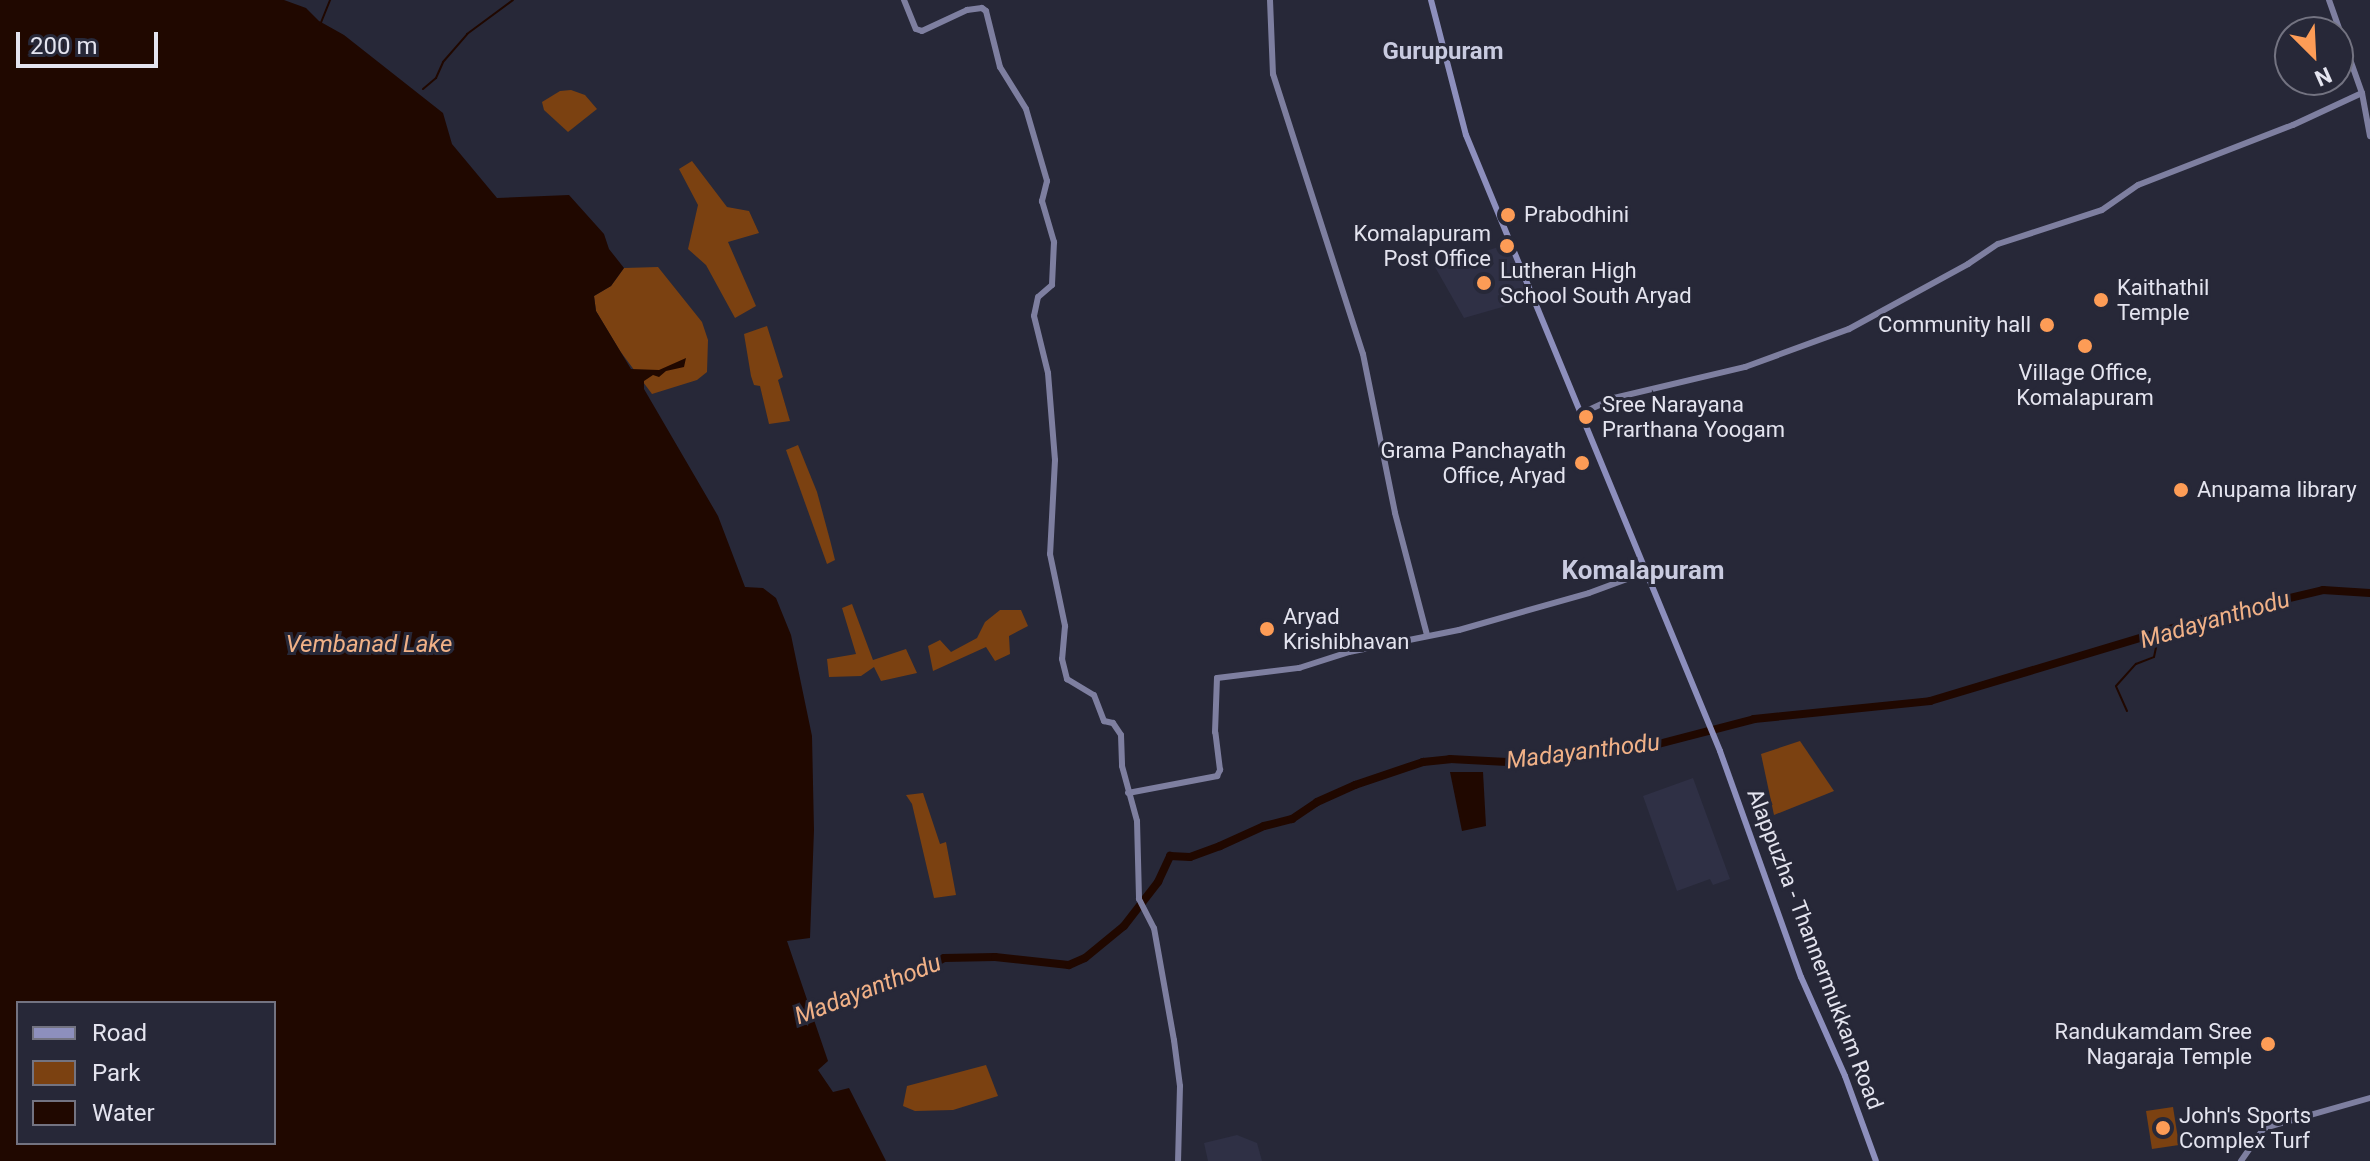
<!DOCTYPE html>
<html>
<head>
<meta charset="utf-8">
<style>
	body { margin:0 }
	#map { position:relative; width:2370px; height:1161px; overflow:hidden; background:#272838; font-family:Roboto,sans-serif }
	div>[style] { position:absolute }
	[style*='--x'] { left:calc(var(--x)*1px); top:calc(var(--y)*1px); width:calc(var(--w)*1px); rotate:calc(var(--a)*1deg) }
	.built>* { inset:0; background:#2f3045 }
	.green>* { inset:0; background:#7b4111 }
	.water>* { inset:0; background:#200800 }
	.stream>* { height:2px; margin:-1px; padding:0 1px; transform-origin:1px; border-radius:1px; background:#200800 }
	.river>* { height:8px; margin:-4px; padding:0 4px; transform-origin:4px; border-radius:4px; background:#200800 }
	.secondary>* { height:6px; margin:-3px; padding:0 3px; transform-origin:3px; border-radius:3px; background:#7e7fa0 }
	.primary>* { height:6px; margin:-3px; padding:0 3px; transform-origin:3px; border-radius:3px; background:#8d8fbd }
	.dots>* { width:22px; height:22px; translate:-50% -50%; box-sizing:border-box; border:4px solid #272838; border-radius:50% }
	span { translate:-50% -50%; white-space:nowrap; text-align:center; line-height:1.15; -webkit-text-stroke:6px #272838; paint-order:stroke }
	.poi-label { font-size:22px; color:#e4e4ef }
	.left { translate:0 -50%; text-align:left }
	.right { translate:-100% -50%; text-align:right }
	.street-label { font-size:22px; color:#e4e4ef }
	.neighbourhood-label { font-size:24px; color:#c9cbe0; font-weight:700 }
	.water-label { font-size:24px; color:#f1b187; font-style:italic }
	.quarter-label { font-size:26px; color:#c9cbe0; font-weight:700 }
	.legend { position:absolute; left:16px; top:1001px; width:260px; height:144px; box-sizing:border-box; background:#272838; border:2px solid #737381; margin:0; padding:10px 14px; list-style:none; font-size:24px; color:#e4e4ef }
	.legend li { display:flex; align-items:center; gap:16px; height:40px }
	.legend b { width:40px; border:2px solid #737381 }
	.north { position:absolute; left:2274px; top:16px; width:80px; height:80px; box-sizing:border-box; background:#272838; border:2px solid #737381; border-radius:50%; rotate:156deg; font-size:22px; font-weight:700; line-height:32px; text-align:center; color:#e4e4ef }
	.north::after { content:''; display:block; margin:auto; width:28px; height:36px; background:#fd9c56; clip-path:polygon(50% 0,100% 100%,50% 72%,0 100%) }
	.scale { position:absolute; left:16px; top:32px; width:142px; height:36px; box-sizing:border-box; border:4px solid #e4e4ef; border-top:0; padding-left:10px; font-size:24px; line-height:28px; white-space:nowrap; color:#e4e4ef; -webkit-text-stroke:6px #272838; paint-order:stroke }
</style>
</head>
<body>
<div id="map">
	<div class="built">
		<div style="clip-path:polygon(1508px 244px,1530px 299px,1464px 318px,1435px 267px)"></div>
		<div style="clip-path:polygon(1693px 778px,1730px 879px,1713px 885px,1710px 879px,1677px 891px,1643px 796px)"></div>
		<div style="clip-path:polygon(1237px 1135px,1257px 1143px,1262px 1161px,1208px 1161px,1204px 1143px)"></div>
	</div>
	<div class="green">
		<div style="clip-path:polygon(571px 90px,585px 95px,597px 109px,568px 132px,544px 110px,542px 102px,560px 91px)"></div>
		<div style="clip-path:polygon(692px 161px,727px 207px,749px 211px,759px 233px,728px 242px,756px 306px,735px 318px,706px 265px,688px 249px,698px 205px,679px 169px)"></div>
		<div style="clip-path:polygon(658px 267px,702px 322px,708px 340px,707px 372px,697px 380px,652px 394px,620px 351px,596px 311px,594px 296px,611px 286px,624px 268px)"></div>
		<div style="clip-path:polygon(767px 326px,783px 377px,778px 380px,790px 421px,769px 424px,760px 386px,754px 385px,751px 376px,744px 334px)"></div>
		<div style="clip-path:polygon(798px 445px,817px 492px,830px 540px,835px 560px,827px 564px,786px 450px)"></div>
		<div style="clip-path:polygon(852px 604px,873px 660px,906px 649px,917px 673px,881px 681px,874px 667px,861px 676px,829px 677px,827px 659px,856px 654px,842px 608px)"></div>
		<div style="clip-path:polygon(1000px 610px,1021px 610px,1028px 626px,1009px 636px,1010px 654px,995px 661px,986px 647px,933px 671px,928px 646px,940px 640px,951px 652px,977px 638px,985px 622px)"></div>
		<div style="clip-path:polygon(1800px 741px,1834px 791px,1774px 815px,1761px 754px)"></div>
		<div style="clip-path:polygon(923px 793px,940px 844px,946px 842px,956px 895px,934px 898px,912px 804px,906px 795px)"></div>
		<div style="clip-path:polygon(986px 1065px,998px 1096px,953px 1110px,915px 1111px,903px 1106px,907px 1086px)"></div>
		<div style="clip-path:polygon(2173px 1107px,2179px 1145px,2152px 1149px,2146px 1111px)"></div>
	</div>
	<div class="water">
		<div style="clip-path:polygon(evenodd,0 0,284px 0,306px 8px,319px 21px,344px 35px,443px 113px,452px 144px,497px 198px,569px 195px,604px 234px,609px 249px,624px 268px,611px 286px,594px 296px,596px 311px,631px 369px,659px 370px,686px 358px,684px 367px,666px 371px,659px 377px,653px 375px,644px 381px,644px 389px,718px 516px,745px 587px,763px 588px,776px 598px,791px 635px,812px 736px,814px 830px,810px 938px,787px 941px,828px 1061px,818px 1070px,833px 1092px,849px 1088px,886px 1161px,0 1161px,0 0,18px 1003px,274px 1003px,274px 1143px,18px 1143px,18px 1003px)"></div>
		<div style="clip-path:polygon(1450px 772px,1483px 772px,1486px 826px,1462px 831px)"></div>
	</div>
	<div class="stream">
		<div style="--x:320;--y:25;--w:27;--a:-68"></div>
		<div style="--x:423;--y:89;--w:17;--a:-40"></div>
		<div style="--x:436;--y:78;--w:17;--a:-66"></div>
		<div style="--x:443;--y:62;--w:37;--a:-49"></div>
		<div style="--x:467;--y:34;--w:57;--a:-36.5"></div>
		<div style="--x:2127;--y:711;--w:27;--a:-114"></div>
		<div style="--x:2116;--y:686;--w:30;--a:-48"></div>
		<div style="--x:2136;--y:664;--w:19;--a:-21"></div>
		<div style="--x:2154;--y:657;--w:24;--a:-78"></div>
	</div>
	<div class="river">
		<div style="--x:800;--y:1013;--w:116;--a:-18.1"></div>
		<div style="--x:910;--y:977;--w:39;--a:-29"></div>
		<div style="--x:944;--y:958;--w:51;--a:-1.1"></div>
		<div style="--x:995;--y:957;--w:74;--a:6.2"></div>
		<div style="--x:1069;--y:965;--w:17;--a:-24"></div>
		<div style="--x:1085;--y:958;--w:50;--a:-39.4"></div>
		<div style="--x:1124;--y:926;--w:56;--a:-52.3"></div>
		<div style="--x:1158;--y:882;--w:29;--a:-65"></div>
		<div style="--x:1170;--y:856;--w:20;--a:3"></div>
		<div style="--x:1190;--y:857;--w:32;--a:-20"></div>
		<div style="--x:1220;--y:846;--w:48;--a:-24.4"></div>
		<div style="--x:1264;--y:826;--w:29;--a:-14"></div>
		<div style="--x:1292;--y:819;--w:30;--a:-34"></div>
		<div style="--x:1317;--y:802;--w:42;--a:-24.1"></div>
		<div style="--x:1355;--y:785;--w:72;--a:-18.7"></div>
		<div style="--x:1423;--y:762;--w:27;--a:-6"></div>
		<div style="--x:1450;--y:759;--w:77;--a:3"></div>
		<div style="--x:1527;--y:763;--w:117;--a:-7.4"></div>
		<div style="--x:1643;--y:748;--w:115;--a:-14.6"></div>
		<div style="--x:1754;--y:719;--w:177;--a:-5.8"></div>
		<div style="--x:1930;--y:701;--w:296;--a:-16.7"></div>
		<div style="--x:2214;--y:616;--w:112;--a:-13.4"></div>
		<div style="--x:2323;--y:590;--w:47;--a:3.7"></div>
	</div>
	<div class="secondary">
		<div style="--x:904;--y:0;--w:31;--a:68"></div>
		<div style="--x:916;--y:29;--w:6;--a:18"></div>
		<div style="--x:922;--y:31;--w:50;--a:-25"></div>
		<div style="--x:967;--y:10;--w:15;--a:-8"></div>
		<div style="--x:982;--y:8;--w:5;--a:37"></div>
		<div style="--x:986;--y:11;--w:58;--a:76"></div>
		<div style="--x:1000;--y:67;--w:49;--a:58.2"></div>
		<div style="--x:1026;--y:109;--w:75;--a:73.7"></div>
		<div style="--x:1047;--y:181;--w:21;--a:104"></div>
		<div style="--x:1042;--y:201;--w:43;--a:73.7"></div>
		<div style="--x:1054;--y:242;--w:43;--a:92.7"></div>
		<div style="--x:1052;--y:285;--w:18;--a:139"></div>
		<div style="--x:1038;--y:297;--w:19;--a:102"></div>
		<div style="--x:1034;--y:316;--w:59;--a:76.2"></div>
		<div style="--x:1048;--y:373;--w:87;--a:85.4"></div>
		<div style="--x:1055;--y:460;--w:94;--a:93"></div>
		<div style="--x:1050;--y:554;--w:74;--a:78.2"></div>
		<div style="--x:1065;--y:626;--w:33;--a:95"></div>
		<div style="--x:1062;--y:659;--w:21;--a:76"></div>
		<div style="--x:1067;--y:679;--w:31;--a:31"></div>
		<div style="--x:1094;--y:695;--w:28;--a:69"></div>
		<div style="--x:1104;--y:721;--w:9;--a:13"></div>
		<div style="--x:1113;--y:723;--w:14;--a:56"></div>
		<div style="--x:1121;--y:735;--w:31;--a:88"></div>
		<div style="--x:1122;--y:766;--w:57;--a:74.7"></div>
		<div style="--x:1137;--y:821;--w:78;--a:88.5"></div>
		<div style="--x:1139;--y:899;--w:33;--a:63"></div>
		<div style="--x:1154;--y:928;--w:114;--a:79.9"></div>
		<div style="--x:1174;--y:1040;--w:46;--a:82.6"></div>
		<div style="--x:1180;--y:1086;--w:75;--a:91.5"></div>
		<div style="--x:1270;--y:0;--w:74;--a:87.7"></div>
		<div style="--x:1273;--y:74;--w:294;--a:72.2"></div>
		<div style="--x:1363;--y:354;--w:162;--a:78.6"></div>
		<div style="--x:1395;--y:513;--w:126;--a:75.3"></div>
		<div style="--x:2329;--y:0;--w:99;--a:70.5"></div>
		<div style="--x:2362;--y:93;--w:44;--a:79.5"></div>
		<div style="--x:1580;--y:414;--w:38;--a:-25"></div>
		<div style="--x:1614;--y:398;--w:135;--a:-13.3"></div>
		<div style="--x:1745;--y:367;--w:111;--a:-20.1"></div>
		<div style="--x:1849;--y:329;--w:136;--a:-28.6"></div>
		<div style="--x:1968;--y:264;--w:36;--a:-34"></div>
		<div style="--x:1998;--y:244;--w:109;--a:-18.1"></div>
		<div style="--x:2102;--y:210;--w:44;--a:-34.8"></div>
		<div style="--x:2138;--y:185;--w:166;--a:-21.2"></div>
		<div style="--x:2293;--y:125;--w:76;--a:-24.9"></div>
		<div style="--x:1128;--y:793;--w:91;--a:-10.8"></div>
		<div style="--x:1217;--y:776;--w:7;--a:-63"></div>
		<div style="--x:1220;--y:770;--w:38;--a:-97"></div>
		<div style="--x:1215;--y:732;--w:54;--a:-87.9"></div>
		<div style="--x:1217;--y:678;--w:83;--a:-7"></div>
		<div style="--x:1299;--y:668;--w:52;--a:-17.7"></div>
		<div style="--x:1349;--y:652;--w:112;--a:-11.3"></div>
		<div style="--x:1459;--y:630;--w:135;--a:-15.9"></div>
		<div style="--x:1589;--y:593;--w:61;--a:-20.2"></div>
		<div style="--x:2241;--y:1161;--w:40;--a:-55.1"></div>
		<div style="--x:2264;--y:1128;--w:110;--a:-15.8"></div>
	</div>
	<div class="primary">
		<div style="--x:1431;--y:0;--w:139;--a:75.5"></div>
		<div style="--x:1466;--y:135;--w:666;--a:67.59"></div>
		<div style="--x:1720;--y:751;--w:240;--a:70.3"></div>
		<div style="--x:1801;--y:977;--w:108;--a:66"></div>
		<div style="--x:1845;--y:1076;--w:90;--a:70"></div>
	</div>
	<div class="dots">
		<div style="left:1508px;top:215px;background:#fd9c56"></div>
		<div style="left:1507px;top:246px;background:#fd9c56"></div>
		<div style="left:1484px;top:283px;background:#fd9c56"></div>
		<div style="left:2101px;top:300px;background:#fd9c56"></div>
		<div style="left:2047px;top:325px;background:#fd9c56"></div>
		<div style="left:2085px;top:346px;background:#fd9c56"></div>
		<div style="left:1586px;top:417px;background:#fd9c56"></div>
		<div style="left:1582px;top:463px;background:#fd9c56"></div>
		<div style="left:2181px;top:490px;background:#fd9c56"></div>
		<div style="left:1267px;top:629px;background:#fd9c56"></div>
		<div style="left:2268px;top:1044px;background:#fd9c56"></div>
		<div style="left:2163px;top:1128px;background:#fd9c56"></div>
	</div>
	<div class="poi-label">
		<span class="left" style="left:1524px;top:215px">Prabodhini</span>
		<span class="right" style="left:1491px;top:246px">Komalapuram<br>Post Office</span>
		<span class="left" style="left:1500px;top:283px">Lutheran High<br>School South Aryad</span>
		<span class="left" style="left:2117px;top:300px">Kaithathil<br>Temple</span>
		<span class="right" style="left:2031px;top:325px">Community hall</span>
		<span style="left:2085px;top:385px">Village Office,<br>Komalapuram</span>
		<span class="left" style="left:1602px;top:417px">Sree Narayana<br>Prarthana Yoogam</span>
		<span class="right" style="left:1566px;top:463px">Grama Panchayath<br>Office, Aryad</span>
		<span class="left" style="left:2197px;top:490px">Anupama library</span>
		<span class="left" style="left:1283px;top:629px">Aryad<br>Krishibhavan</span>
		<span class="right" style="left:2252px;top:1044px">Randukamdam Sree<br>Nagaraja Temple</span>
		<span class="left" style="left:2179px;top:1128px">John's Sports<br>Complex Turf</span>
	</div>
	<div class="street-label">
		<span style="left:1815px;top:949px;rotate:69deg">Alappuzha - Thannermukkam Road</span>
	</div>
	<div class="neighbourhood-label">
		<span style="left:1443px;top:52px">Gurupuram</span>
	</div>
	<div class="water-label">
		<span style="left:2215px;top:620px;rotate:-16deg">Madayanthodu</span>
		<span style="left:369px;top:645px">Vembanad Lake</span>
		<span style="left:1583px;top:752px;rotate:-7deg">Madayanthodu</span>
		<span style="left:868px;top:990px;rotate:-21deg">Madayanthodu</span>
	</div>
	<div class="quarter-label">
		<span style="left:1643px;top:571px">Komalapuram</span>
	</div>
	<ul class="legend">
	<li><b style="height:10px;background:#8d8fbd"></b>Road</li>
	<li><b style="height:22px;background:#7b4111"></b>Park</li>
	<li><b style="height:22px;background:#200800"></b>Water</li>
	</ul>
	<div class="north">N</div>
	<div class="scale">200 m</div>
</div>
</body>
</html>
